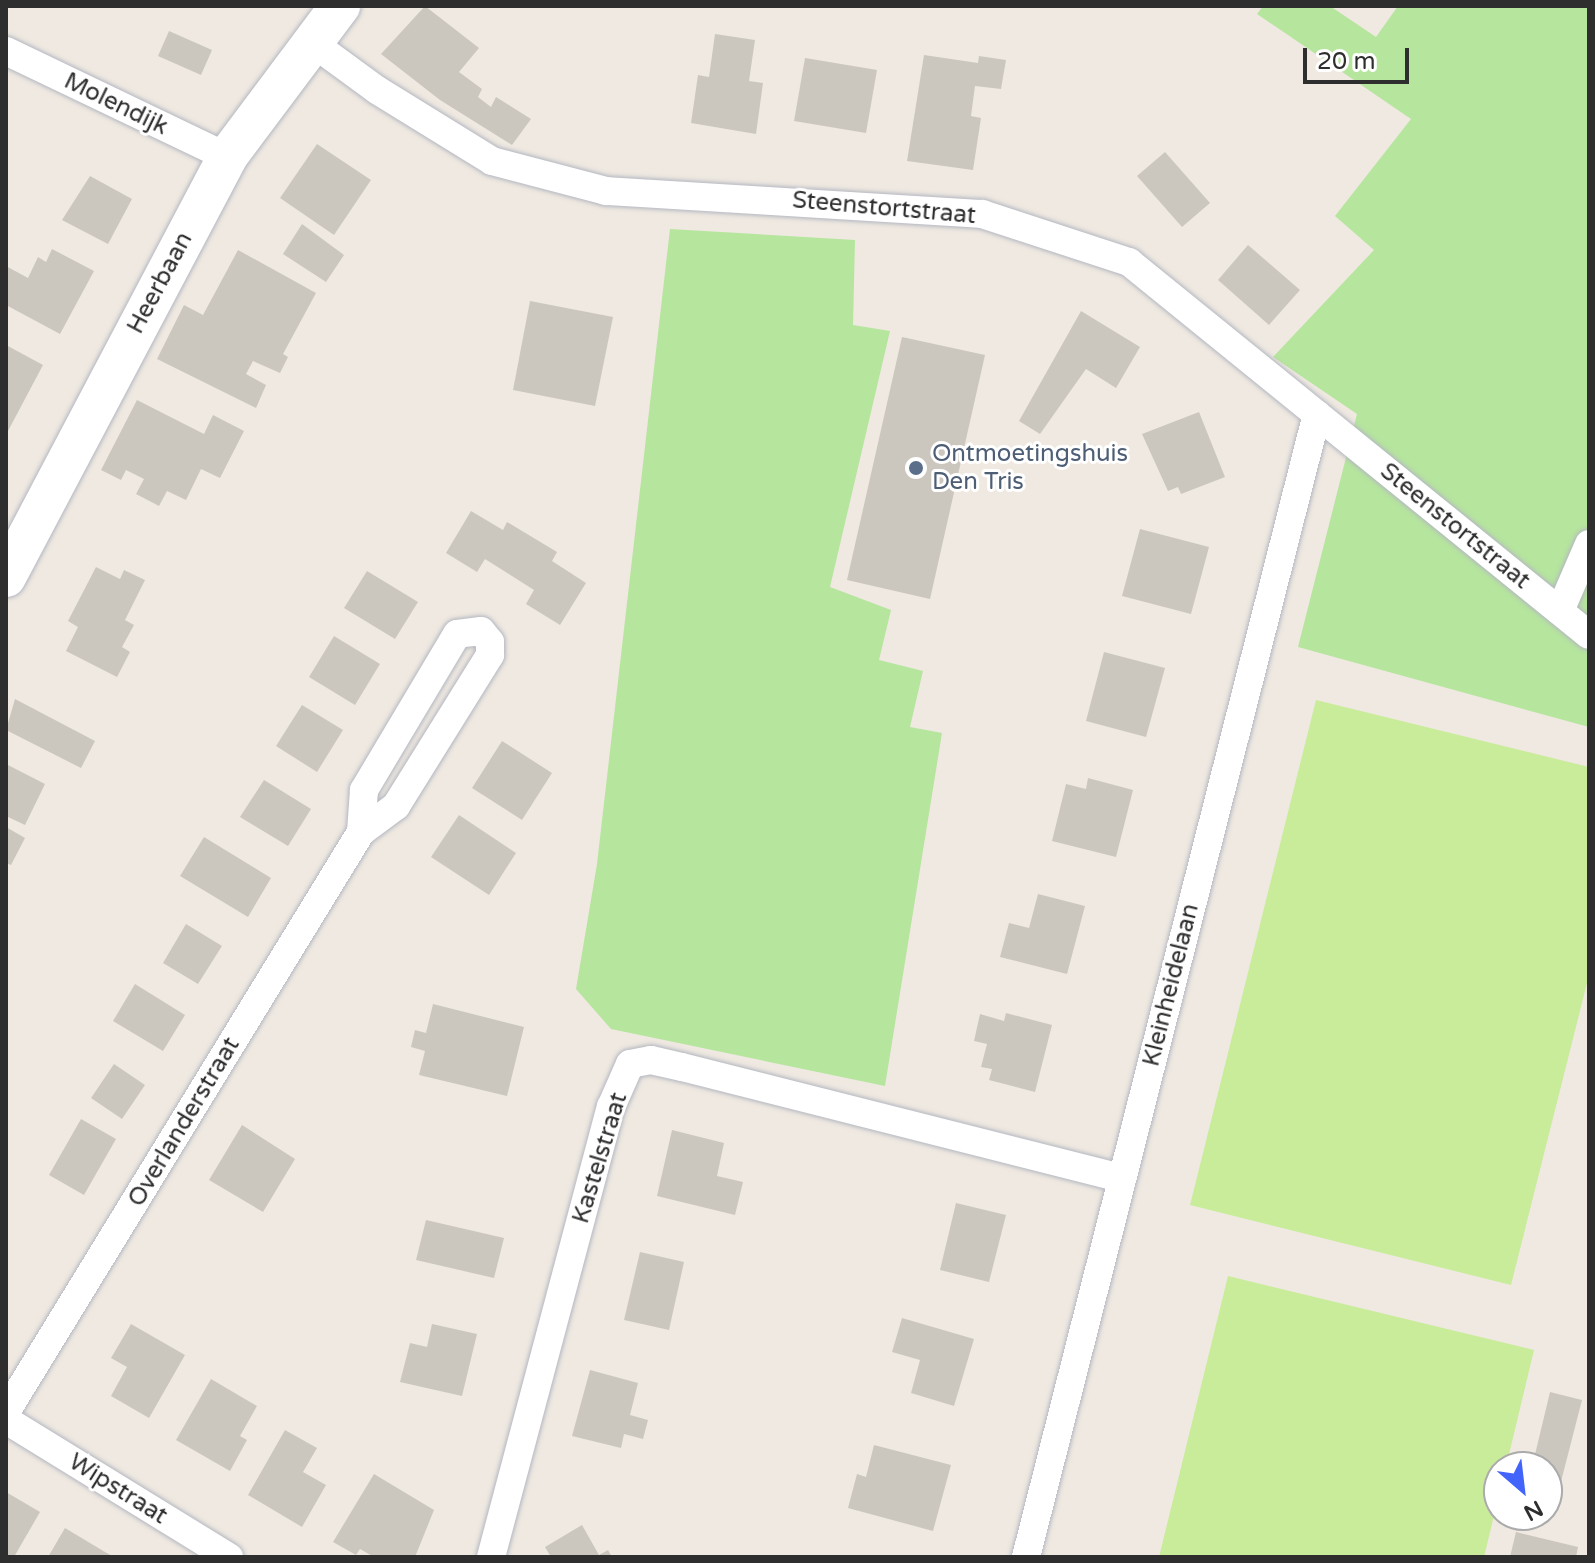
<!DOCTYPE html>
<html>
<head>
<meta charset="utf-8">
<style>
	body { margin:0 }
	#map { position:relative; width:1595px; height:1563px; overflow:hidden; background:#efe9e1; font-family:"Varela Round",sans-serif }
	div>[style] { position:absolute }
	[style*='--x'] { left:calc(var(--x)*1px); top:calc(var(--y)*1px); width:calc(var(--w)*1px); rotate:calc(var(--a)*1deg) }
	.green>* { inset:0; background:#b6e59e }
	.pitch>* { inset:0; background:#c9ec9a }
	.building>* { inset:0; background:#cbc7bf }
	.roads { filter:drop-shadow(0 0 2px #b4b7c1) drop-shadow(0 0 2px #b4b7c1) }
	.street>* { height:28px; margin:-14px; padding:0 14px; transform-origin:14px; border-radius:14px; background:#fff }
	.secondary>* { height:40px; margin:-20px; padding:0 20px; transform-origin:20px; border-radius:20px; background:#fff }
	.dots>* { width:22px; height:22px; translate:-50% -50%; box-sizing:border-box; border:4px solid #fff; border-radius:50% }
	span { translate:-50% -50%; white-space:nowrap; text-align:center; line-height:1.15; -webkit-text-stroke:6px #fff; paint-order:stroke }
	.street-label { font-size:24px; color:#2e2e2e }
	.service-label { font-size:24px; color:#4e5e75 }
	.left { translate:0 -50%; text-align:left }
	.frame { position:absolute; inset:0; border:8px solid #2e2e2e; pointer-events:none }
	.north { position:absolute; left:1483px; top:1451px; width:80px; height:80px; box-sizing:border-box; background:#fff; border:2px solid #ababab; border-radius:50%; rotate:152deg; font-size:22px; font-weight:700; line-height:32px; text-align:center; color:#2e2e2e }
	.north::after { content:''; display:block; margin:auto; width:28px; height:36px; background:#4264fb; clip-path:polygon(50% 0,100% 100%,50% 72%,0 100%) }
	.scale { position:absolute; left:1303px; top:48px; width:106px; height:36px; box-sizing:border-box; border:4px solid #2e2e2e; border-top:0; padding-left:10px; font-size:24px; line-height:28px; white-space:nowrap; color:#2e2e2e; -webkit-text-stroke:6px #fff; paint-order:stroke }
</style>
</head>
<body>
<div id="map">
	<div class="green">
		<div style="clip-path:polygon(1263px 6px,1330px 6px,1376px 37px,1398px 6px,1589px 6px,1589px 727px,1298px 647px,1357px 414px,1273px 357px,1374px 250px,1335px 216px,1411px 119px,1257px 14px)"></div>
		<div style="clip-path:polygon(670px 229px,855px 240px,853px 325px,890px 331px,830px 587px,891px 610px,879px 660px,923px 671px,910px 727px,942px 733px,885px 1086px,611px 1029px,576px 989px,597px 864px)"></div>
	</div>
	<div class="pitch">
		<div style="clip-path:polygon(1316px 700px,1589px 767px,1589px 975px,1511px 1285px,1190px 1205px)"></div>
		<div style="clip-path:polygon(1228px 1276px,1534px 1350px,1506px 1467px,1499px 1467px,1499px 1495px,1484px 1557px,1159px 1557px)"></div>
	</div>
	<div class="building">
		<div style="clip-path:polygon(425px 6px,479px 48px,459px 72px,482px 89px,478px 97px,491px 107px,496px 97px,531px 119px,512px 145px,440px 100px,381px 54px)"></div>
		<div style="clip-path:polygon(169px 31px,212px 50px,201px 75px,158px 56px)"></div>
		<div style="clip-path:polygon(715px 34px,755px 40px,749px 81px,763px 83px,756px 134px,691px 123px,698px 75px,709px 77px)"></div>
		<div style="clip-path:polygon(924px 55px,978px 63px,979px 56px,1006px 60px,1001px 89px,975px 86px,971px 116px,981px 118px,973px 170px,907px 161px)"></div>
		<div style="clip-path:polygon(805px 58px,877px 70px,866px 133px,794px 121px)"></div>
		<div style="clip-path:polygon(317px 144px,371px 180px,334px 235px,280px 198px)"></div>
		<div style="clip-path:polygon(1165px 152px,1210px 203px,1182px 227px,1137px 176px)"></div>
		<div style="clip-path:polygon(90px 176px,132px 199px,108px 244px,62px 220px)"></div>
		<div style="clip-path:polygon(302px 224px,344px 255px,326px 282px,283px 254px)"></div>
		<div style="clip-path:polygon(1248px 245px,1300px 290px,1269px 325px,1218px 280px)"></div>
		<div style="clip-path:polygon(52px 249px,94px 271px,60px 334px,6px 305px,6px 266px,28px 278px,38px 257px,46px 262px)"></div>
		<div style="clip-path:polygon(238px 250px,316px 293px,283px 354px,288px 357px,280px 373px,253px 361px,246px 374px,266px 385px,256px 408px,157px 359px,184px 305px,203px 315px)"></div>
		<div style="clip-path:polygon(530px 301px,613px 317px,595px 406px,513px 390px)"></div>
		<div style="clip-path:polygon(1081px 311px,1140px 347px,1116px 388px,1086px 369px,1040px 434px,1019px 421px)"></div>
		<div style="clip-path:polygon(902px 337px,985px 355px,930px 599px,847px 580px)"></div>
		<div style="clip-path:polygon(6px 345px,43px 365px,8px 431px,6px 430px)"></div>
		<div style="clip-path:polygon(137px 400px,204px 434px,213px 415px,244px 431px,220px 478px,201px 469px,186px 500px,167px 491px,159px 506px,136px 494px,144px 479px,126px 470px,121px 480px,101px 470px)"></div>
		<div style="clip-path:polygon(1199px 412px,1225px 477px,1181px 494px,1178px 487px,1168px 491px,1142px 434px)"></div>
		<div style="clip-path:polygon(471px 511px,503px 530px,507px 522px,557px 552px,552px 561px,586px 583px,560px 625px,526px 604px,534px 590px,485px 559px,477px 572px,446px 553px)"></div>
		<div style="clip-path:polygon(1140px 529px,1209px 547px,1191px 614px,1122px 596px)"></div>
		<div style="clip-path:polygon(96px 567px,120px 579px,124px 570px,145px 580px,125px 620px,134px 625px,122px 647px,130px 652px,117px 677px,66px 651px,78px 627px,68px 621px)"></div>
		<div style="clip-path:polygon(367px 571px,418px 602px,395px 639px,344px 608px)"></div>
		<div style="clip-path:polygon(334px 636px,380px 664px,355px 705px,309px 677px)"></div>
		<div style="clip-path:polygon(1104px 652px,1165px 668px,1146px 737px,1086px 721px)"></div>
		<div style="clip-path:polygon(15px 699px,95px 741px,81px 768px,6px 730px)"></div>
		<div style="clip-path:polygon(302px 705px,343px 730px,317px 772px,276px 746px)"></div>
		<div style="clip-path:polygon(502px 741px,552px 773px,522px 820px,472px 788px)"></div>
		<div style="clip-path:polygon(6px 764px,45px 784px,25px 825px,6px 816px)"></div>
		<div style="clip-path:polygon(1088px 778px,1133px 790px,1116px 857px,1052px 841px,1066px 784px,1086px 789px)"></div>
		<div style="clip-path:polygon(264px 780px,311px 809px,288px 846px,240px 817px)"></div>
		<div style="clip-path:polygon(459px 815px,516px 853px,489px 895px,431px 857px)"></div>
		<div style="clip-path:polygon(6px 827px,25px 838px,11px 865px,6px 863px)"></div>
		<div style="clip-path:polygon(204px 837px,271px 878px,248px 917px,180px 876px)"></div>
		<div style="clip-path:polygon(1038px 894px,1085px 906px,1067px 974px,1000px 957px,1009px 923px,1029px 928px)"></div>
		<div style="clip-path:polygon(186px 924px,222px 946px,198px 984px,163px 963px)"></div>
		<div style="clip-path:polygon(135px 984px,185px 1015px,163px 1051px,113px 1021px)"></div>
		<div style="clip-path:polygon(433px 1004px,524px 1027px,507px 1096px,419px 1075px,425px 1051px,411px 1047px,415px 1030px,426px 1033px)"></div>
		<div style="clip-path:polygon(1006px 1013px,1052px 1025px,1035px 1092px,989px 1080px,992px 1069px,981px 1067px,987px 1044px,974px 1041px,980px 1014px,1004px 1021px)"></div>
		<div style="clip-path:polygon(114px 1064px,145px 1085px,122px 1119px,91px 1098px)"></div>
		<div style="clip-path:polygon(81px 1119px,116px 1139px,84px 1195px,49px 1175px)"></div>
		<div style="clip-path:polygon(242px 1125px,295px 1159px,263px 1212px,209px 1180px)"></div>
		<div style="clip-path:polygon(672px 1130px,724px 1143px,717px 1176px,743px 1182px,735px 1215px,657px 1196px)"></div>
		<div style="clip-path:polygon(956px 1203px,1006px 1215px,989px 1282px,940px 1270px)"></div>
		<div style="clip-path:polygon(426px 1220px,504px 1238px,494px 1278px,416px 1260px)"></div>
		<div style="clip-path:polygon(640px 1252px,684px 1262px,669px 1330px,624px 1320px)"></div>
		<div style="clip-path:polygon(902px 1318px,974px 1339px,954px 1406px,911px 1393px,920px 1360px,892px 1352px)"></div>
		<div style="clip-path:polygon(131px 1324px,185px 1355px,149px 1418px,111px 1396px,127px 1367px,111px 1358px)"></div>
		<div style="clip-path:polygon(432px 1324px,477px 1334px,462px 1396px,400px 1382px,410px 1343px,427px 1347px)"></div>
		<div style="clip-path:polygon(590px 1370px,638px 1383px,630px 1415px,648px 1420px,643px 1439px,624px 1434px,621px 1448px,572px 1436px)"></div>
		<div style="clip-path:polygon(211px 1379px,257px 1406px,240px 1436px,247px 1440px,230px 1471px,176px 1440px)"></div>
		<div style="clip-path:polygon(1550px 1392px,1582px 1400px,1556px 1501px,1547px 1498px,1547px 1467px,1532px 1467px)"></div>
		<div style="clip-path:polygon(285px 1430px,317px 1448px,303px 1472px,326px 1485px,302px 1527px,248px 1495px)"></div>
		<div style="clip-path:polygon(874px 1445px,951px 1465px,933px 1531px,848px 1508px,857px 1474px,866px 1477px)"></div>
		<div style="clip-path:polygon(374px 1474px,434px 1510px,415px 1557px,374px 1557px,360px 1549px,356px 1555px,333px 1542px)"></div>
		<div style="clip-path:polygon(6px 1492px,40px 1512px,14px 1557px,6px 1557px)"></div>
		<div style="clip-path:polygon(582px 1525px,599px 1555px,608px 1550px,612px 1557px,551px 1557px,545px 1547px)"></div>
		<div style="clip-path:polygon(65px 1528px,105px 1552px,114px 1557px,48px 1557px)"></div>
		<div style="clip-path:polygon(1516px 1532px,1578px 1547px,1576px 1557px,1510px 1557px)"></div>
	</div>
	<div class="roads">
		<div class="street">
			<div style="--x:310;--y:41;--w:83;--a:36.2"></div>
			<div style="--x:377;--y:90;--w:135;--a:31.7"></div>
			<div style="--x:492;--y:161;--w:118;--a:14.7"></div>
			<div style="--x:606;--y:191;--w:377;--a:3.5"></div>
			<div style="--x:982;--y:214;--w:155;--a:18.1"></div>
			<div style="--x:1129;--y:262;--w:592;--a:39.04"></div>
			<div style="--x:6;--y:51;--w:245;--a:25.6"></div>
			<div style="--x:1560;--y:611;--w:73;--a:-66.6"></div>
			<div style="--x:6;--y:1412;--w:680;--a:-58.53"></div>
			<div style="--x:361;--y:832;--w:44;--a:-36.6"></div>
			<div style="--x:396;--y:806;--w:178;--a:-58.1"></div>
			<div style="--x:490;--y:655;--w:13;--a:-90"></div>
			<div style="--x:490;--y:642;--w:14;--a:-129"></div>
			<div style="--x:481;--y:631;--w:24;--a:173"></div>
			<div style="--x:457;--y:634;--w:182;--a:120.8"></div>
			<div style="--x:364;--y:790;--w:42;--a:94.1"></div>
			<div style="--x:6;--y:1420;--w:262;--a:31.6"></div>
			<div style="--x:491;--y:1557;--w:466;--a:-75.1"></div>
			<div style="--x:611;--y:1107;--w:47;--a:-66.2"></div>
			<div style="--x:630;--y:1064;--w:21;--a:-11"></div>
			<div style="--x:651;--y:1060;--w:32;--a:13"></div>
			<div style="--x:682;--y:1067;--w:454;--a:14.2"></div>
			<div style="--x:1026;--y:1557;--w:1179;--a:-75.72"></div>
		</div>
		<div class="secondary">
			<div style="--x:6;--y:577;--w:475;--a:-62.2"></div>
			<div style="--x:227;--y:157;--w:189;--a:-53.2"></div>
		</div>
	</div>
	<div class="dots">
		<div style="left:916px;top:468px;background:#5c6f8a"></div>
	</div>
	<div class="street-label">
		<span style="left:116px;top:104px;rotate:26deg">Molendijk</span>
		<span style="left:884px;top:208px;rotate:5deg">Steenstortstraat</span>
		<span style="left:160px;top:283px;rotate:-62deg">Heerbaan</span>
		<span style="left:1455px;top:526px;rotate:39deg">Steenstortstraat</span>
		<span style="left:1171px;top:985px;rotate:-76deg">Kleinheidelaan</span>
		<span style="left:184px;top:1122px;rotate:-59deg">Overlanderstraat</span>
		<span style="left:600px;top:1158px;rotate:-73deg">Kastelstraat</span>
		<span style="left:118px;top:1489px;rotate:32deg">Wipstraat</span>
	</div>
	<div class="service-label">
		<span class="left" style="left:932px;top:468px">Ontmoetingshuis<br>Den Tris</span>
	</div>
	<div class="frame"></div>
	<div class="north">N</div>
	<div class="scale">20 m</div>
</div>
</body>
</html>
